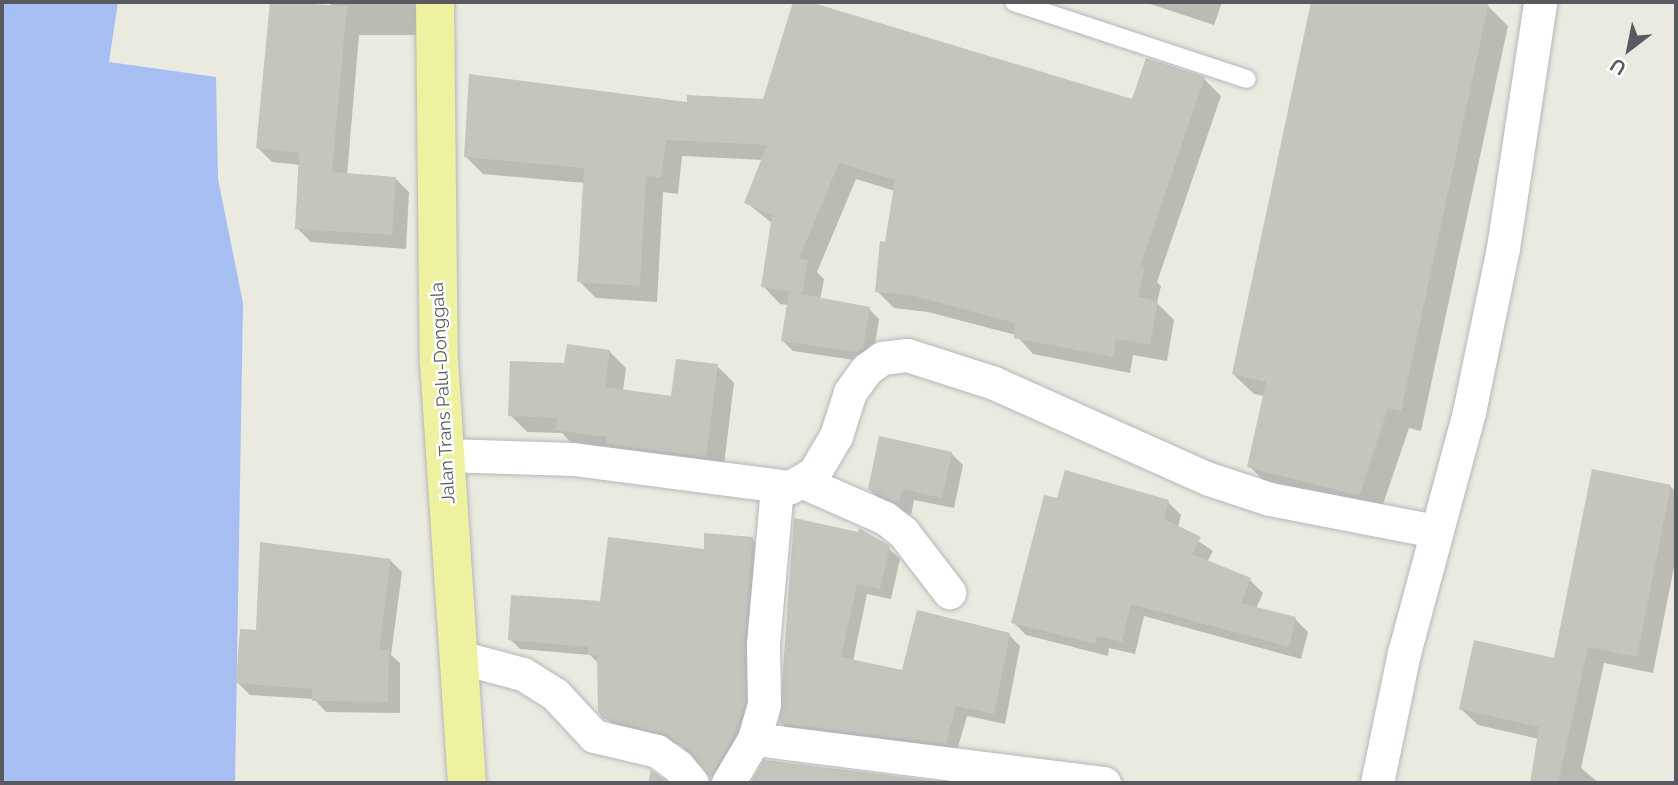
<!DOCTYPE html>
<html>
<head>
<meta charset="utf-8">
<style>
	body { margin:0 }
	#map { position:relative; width:1678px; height:785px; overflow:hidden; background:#eaeae0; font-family:Raleway,sans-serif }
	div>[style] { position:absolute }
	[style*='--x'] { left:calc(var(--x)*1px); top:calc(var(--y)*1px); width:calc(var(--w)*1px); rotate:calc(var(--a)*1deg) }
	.water>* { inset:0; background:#a7bef3 }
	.shadow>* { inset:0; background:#0003 }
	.building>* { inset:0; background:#c5c4bd }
	.roads { filter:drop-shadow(0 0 2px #b6b6bb) drop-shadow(0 0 2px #b6b6bb) }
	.service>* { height:18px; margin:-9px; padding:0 9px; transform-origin:9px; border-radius:9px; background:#fff }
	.minor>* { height:33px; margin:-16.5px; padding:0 16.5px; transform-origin:16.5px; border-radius:16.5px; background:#fff }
	.trunk>* { height:38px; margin:-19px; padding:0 19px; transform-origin:19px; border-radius:19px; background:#eef1a0 }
	span { translate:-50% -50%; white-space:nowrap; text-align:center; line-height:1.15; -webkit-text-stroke:5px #fff; paint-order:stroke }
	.street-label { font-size:18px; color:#595a5f }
	.frame { position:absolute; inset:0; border:4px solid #595a5f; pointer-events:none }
	.north { position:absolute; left:1594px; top:14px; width:70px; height:70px; -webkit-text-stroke:5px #fff; paint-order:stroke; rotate:212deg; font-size:19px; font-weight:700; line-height:28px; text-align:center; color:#595a5f }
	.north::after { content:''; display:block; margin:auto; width:24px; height:32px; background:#595a5f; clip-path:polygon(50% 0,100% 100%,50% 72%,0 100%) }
</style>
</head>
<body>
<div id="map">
	<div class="water">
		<div style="clip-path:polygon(2px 2px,118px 2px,109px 62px,216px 77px,218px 179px,243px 303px,235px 783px,2px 783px)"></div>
	</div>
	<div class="shadow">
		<div style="clip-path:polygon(271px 2px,331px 6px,331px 2px,417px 2px,418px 35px,359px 35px,347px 175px,395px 178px,409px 192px,406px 249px,311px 242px,297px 228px,301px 165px,272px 162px,258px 148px)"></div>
		<div style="clip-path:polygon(795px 2px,1133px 102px,1204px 79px,1221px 96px,1157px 282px,1161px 286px,1157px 303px,1174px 320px,1167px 361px,1133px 355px,1130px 373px,1033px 354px,1016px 335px,928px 312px,894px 308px,877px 291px,895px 191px,856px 179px,817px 272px,824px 279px,820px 300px,869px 309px,879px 319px,873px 358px,868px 362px,793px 351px,783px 341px,789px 305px,780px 304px,763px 286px,773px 224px,746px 202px,763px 160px,682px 156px,678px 194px,663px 192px,657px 302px,596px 298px,579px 281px,585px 183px,483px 174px,466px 157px,689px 104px,765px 101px)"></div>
		<div style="clip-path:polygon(1144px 2px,1222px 2px,1214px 25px)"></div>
		<div style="clip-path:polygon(1313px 2px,1471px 2px,1487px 5px,1508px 26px,1421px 431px,1409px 428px,1379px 516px,1270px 487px,1249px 466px,1264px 396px,1254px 394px,1233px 374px)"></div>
		<div style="clip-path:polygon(609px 351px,626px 368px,623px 391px,673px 398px,717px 366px,734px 383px,723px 473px,574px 446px,562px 433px,527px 432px,510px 415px,565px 365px)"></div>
		<div style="clip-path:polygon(951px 453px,963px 465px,954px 508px,914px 500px,911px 515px,882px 501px,869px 489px)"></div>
		<div style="clip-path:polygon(1670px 486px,1676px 492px,1676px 557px,1653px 673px,1604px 663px,1581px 768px,1599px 783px,1531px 783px,1539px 739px,1478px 725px,1461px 709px,1556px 660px)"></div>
		<div style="clip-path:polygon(1058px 501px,1168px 502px,1181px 515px,1178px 527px,1213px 551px,1207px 562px,1250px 580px,1263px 593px,1256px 609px,1295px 619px,1308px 632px,1301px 659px,1144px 616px,1135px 654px,1109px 648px,1108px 656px,1026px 635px,1013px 622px)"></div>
		<div style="clip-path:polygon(795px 520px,888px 548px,900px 559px,891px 599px,867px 594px,853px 661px,903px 672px,1009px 635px,1020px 646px,1005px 724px,967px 716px,956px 754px,792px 733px,780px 722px)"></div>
		<div style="clip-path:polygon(752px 539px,762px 548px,745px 741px,718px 783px,680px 745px,616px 728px,605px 717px,599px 664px,590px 655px,520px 649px,510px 639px,601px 603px,705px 551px)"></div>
		<div style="clip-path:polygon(390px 560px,402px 572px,391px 655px,400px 663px,400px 713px,326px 712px,314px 699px,250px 695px,238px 683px,258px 632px)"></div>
		<div style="clip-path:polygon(765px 762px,935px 783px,752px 783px)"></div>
	</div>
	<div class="building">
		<div style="clip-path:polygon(270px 2px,347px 6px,332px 172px,396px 177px,392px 235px,295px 229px,299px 153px,256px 148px)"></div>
		<div style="clip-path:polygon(793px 2px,810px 2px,1132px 99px,1146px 58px,1205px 77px,1140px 267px,1145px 268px,1138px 297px,1158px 301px,1150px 345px,1116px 339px,1113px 357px,1014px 338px,1015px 323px,910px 295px,875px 292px,880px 241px,885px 242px,895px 180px,839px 163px,799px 259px,808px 260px,802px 294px,761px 287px,772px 215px,744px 203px,767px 145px,666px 140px,661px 178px,646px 176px,640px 286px,577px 282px,584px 168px,464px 157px,469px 74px,687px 102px,687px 95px,763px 99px)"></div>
		<div style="clip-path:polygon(1311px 2px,1489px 2px,1401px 411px,1388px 408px,1359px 496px,1247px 467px,1266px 382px,1232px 374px)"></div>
		<div style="clip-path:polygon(789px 292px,870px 307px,863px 348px,857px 352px,781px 341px)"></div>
		<div style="clip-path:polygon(567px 344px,610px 350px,605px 387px,671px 396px,676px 359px,718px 364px,706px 457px,606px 444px,607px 437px,555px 430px,557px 418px,508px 416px,510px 361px,564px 363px)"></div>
		<div style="clip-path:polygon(879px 436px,952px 452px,942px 498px,902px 489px,899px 504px,868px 489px)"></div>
		<div style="clip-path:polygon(1592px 469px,1671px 485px,1637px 657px,1588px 647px,1558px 783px,1530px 783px,1539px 727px,1459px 709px,1474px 640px,1554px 658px)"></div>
		<div style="clip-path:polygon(1065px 470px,1169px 500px,1164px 519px,1201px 537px,1192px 554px,1251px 578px,1241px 603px,1296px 617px,1289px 647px,1131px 604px,1122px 642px,1097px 636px,1095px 644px,1011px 623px,1044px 495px,1057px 498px)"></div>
		<div style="clip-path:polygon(794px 518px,858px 532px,859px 528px,890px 546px,880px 589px,857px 584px,841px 657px,902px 670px,917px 610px,1010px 633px,994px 714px,956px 706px,946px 744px,779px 723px)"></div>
		<div style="clip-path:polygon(704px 533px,753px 537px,744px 642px,745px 701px,736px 731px,710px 778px,693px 754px,668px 735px,604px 719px,598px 712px,597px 655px,587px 655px,588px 647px,508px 640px,511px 595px,600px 601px,608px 537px,704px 549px)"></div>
		<div style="clip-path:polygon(260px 542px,391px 559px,379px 650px,389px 650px,388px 702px,312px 701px,312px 689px,236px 683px,240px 629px,256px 630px)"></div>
		<div style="clip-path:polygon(764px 760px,936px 781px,750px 783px)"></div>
		<div style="clip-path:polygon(651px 770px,665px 780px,667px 783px,648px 783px)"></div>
	</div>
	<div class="roads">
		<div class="service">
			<div style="--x:1014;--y:2;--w:245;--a:18.3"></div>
		</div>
		<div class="minor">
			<div style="--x:445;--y:455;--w:128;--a:1.8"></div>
			<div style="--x:573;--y:459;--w:219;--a:7.4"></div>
			<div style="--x:790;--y:487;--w:28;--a:-30"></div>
			<div style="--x:814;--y:473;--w:43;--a:-59.3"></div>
			<div style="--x:836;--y:436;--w:46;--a:-72.3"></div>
			<div style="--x:850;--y:392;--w:29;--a:-54"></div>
			<div style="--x:867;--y:369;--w:19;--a:-36"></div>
			<div style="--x:882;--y:358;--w:25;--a:-7"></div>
			<div style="--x:907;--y:355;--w:91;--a:17.8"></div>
			<div style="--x:994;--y:383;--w:235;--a:24.1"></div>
			<div style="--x:1209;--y:479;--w:64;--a:18.2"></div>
			<div style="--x:1270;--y:499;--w:168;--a:11"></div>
			<div style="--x:803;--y:482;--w:90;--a:23.7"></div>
			<div style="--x:885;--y:518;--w:23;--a:38"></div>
			<div style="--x:903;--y:532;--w:76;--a:52.5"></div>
			<div style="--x:459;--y:657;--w:66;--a:14.9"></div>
			<div style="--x:523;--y:674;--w:38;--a:32"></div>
			<div style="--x:555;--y:694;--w:57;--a:47.1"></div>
			<div style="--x:594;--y:736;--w:65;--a:13.4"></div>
			<div style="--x:657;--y:751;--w:26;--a:36"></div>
			<div style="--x:678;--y:766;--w:22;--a:51"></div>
			<div style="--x:754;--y:739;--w:353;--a:7.2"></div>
			<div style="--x:728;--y:783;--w:51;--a:-59.4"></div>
			<div style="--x:754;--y:739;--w:36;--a:-74"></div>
			<div style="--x:764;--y:704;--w:60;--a:-91"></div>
			<div style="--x:763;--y:644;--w:159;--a:-84.9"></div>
			<div style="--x:1377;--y:783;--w:133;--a:-78.3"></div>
			<div style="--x:1404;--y:653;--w:250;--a:-74.9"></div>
			<div style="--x:1469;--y:412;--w:167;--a:-78.3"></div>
			<div style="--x:1503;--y:248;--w:249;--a:-81.4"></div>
		</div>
		<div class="trunk">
			<div style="--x:435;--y:2;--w:360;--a:89.4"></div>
			<div style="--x:439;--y:362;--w:422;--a:86.2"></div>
		</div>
	</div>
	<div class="street-label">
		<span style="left:443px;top:393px;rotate:-93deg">Jalan Trans Palu-Donggala</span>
	</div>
	<div class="frame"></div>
	<div class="north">U</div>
</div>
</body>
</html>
